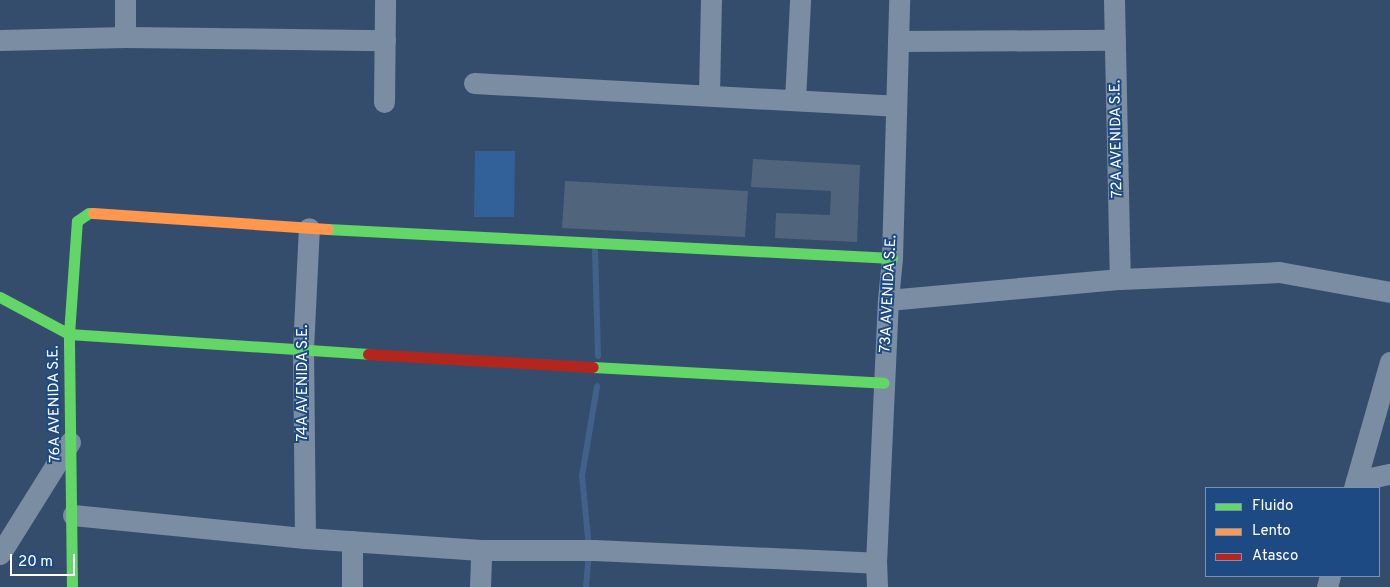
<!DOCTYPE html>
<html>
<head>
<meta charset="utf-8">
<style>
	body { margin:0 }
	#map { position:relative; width:1390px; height:587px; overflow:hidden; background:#354d6c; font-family:Overpass,sans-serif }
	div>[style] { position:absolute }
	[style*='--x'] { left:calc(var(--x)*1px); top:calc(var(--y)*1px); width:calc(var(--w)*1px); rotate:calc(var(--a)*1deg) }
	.green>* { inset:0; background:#32619a }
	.stream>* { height:6px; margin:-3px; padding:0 3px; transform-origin:3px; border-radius:3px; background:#42618a }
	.building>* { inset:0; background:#50647c }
	.street>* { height:21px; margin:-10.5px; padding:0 10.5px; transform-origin:10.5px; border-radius:10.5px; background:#7b8da2 }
	.fast>* { height:11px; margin:-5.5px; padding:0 5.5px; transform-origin:5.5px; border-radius:5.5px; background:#63d668 }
	.slow>* { height:11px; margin:-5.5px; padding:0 5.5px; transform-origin:5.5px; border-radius:5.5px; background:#ff974d }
	.jam>* { height:11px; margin:-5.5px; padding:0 5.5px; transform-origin:5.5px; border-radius:5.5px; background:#b3261e }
	span { translate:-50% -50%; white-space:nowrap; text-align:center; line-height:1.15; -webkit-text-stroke:4px #1e4a83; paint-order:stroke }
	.street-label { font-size:15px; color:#fff }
	.legend { position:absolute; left:1205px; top:487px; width:175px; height:90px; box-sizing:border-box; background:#1e4a83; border:1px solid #7892b5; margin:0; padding:6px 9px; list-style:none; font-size:15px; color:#fff }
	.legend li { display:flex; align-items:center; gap:10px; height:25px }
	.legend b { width:25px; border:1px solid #7892b5 }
	.scale { position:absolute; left:10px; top:554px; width:65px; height:22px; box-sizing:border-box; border:2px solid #fff; border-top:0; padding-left:6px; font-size:15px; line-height:18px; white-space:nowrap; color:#fff; -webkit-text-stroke:4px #1e4a83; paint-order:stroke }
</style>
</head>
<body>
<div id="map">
	<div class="green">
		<div style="clip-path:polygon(475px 151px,515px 151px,514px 217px,474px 217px)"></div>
	</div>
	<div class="stream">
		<div style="--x:595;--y:249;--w:107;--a:88.4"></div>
		<div style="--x:588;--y:538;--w:62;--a:-95.5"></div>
		<div style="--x:582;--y:476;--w:91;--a:-80.5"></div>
		<div style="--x:586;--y:587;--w:25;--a:-85"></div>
	</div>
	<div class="building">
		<div style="clip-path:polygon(753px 159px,860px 165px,857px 242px,775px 238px,776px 213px,830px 215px,831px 191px,751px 187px)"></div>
		<div style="clip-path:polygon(565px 181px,748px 191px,745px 237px,562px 228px)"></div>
	</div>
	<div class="street">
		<div style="--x:1114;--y:0;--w:279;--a:88.8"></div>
		<div style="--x:125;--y:37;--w:37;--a:-90"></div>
		<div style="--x:0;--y:40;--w:125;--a:-1.4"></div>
		<div style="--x:125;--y:37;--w:260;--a:0.7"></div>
		<div style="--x:898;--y:41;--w:217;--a:-0.3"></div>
		<div style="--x:474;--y:83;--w:422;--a:3.1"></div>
		<div style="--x:709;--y:94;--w:94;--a:-88.8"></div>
		<div style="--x:795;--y:100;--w:100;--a:-87.1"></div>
		<div style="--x:384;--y:102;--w:102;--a:-89.4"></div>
		<div style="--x:888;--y:300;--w:233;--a:-5.2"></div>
		<div style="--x:1120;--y:279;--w:159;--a:-2.5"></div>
		<div style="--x:1279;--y:272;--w:113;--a:10.2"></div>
		<div style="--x:1356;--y:481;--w:35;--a:-12"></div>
		<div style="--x:1354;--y:488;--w:131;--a:-74.1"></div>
		<div style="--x:73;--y:515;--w:233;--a:5.7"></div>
		<div style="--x:305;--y:538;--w:176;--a:3.9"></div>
		<div style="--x:481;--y:550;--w:113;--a:0"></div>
		<div style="--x:594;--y:550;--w:282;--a:2.6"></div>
		<div style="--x:305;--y:538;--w:189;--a:-90.6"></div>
		<div style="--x:303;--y:349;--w:121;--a:-87.2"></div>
		<div style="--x:0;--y:554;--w:132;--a:-58"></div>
		<div style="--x:352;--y:587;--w:46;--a:-90"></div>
		<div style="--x:480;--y:587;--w:37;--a:-88"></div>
		<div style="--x:877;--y:587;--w:24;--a:-92"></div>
		<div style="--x:876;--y:563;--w:263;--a:-87.4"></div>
		<div style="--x:888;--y:300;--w:42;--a:-84.6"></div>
		<div style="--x:892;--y:258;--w:258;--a:-88.4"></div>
		<div style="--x:1327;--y:587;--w:11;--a:-75"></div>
	</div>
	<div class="fast">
		<div style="--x:327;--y:229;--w:566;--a:2.94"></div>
		<div style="--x:0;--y:297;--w:78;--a:28.2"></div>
		<div style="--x:69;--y:334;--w:300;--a:3.8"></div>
		<div style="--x:593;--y:367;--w:291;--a:3.1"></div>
		<div style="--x:72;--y:587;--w:253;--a:-90.7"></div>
		<div style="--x:69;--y:334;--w:113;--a:-86"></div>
		<div style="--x:77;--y:221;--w:14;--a:-34"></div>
		<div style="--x:89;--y:213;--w:4;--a:0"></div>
	</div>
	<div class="slow">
		<div style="--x:93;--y:213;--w:235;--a:3.9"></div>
	</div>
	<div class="jam">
		<div style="--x:368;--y:354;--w:225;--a:3.3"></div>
	</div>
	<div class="street-label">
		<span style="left:1117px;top:139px;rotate:-91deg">72A AVENIDA S.E.</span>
		<span style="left:889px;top:294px;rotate:-87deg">73A AVENIDA S.E.</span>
		<span style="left:304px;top:383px;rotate:-90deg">74A AVENIDA S.E.</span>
		<span style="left:55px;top:404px;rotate:-91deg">76A AVENIDA S.E.</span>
	</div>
	<ul class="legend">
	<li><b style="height:6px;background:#63d668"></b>Fluido</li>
	<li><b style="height:6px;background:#ff974d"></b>Lento</li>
	<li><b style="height:6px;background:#b3261e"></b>Atasco</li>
	</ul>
	<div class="scale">20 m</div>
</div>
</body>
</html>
